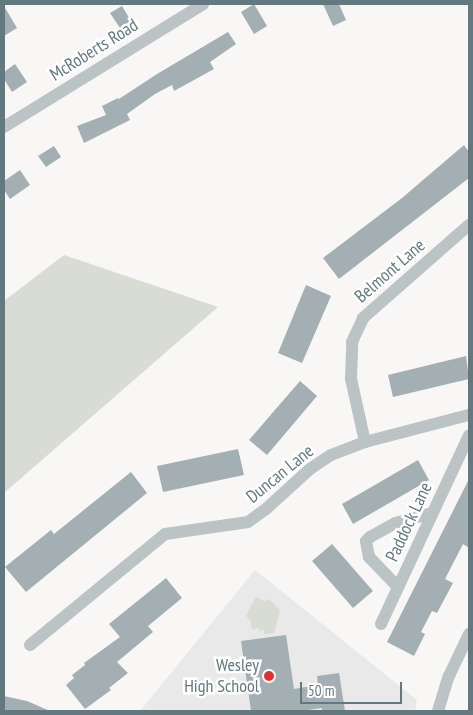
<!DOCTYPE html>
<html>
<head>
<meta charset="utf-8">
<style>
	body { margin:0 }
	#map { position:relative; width:473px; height:715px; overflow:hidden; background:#f8f7f5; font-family:"PT Sans Narrow",sans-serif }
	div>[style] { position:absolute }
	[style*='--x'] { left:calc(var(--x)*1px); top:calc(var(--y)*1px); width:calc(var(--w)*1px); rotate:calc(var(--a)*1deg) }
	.built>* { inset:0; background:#e8e9e8 }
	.green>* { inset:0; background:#d9dcd4 }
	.building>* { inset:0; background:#a3afb2 }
	.minor>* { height:12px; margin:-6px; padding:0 6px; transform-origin:6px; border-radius:6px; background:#bcc3c5 }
	.dots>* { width:14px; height:14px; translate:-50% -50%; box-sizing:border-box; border:2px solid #fff; border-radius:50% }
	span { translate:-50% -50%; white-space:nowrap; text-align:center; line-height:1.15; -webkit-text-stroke:5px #fff; paint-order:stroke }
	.street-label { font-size:18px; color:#63797f }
	.poi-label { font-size:18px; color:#63797f }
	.right { translate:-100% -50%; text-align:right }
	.frame { position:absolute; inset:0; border:5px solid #63797f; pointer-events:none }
	.scale { position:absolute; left:300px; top:682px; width:102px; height:22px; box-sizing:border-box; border:2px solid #63797f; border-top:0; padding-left:6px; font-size:15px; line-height:18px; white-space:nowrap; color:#63797f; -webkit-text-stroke:4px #fff; paint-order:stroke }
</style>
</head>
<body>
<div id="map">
	<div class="built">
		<div style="clip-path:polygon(255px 570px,417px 700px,415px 711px,140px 711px)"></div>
	</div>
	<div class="green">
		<div style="clip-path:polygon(64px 255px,218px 307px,4px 493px,4px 301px)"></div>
		<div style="clip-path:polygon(256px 597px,264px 601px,269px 599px,280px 610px,274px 633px,264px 634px,264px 630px,259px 631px,259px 628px,252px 629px,250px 620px,246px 616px)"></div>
	</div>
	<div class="building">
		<div style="clip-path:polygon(254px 4px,267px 26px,254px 34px,241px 12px)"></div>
		<div style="clip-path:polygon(323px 4px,339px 4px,346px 20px,333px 26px)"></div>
		<div style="clip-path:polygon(4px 6px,17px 28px,4px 36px)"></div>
		<div style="clip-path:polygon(122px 6px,131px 21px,120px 28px,110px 13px)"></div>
		<div style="clip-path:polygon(228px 32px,236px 44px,210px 62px,214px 69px,174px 91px,172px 85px,155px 94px,127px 114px,130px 120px,84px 143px,77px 126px,106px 115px,102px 106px,118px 98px,119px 99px,157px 74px)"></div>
		<div style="clip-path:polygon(15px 64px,27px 82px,12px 92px,4px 79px,4px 72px)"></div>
		<div style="clip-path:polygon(464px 145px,469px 152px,469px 178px,339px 279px,323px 258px,402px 198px)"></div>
		<div style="clip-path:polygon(54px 146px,61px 157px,46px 167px,38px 156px)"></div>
		<div style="clip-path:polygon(20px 170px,30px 185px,10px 199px,4px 190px,4px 181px)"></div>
		<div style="clip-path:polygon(306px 285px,331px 296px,302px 363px,278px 353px)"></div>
		<div style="clip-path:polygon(466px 356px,469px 379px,393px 397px,388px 375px)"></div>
		<div style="clip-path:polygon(300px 381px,317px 396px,267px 455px,249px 440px)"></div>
		<div style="clip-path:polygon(238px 449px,244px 475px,163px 492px,157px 466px)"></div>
		<div style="clip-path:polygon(418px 460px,429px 480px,353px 524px,342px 504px)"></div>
		<div style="clip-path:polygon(131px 472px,147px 493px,26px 592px,5px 567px,51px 530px,54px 534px)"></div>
		<div style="clip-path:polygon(469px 479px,469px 548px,463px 544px,445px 579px,453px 583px,437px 613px,432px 611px,421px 632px,425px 634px,414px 656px,387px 642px)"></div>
		<div style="clip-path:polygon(332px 544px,373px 591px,353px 608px,312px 561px)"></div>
		<div style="clip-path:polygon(166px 578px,182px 598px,148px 626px,153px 632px,117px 662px,128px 673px,109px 688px,111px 690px,85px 709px,66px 685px,74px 678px,72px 675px,85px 665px,84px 663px,120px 637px,109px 624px)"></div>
		<div style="clip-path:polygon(286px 635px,294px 689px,318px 685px,317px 676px,339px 673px,345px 711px,322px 711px,322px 708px,301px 711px,251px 711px,241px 641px)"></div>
		<div style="clip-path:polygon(4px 696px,27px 701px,50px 711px,4px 711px)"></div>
	</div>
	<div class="minor">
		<div style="--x:4;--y:127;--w:234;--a:-31.7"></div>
		<div style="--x:365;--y:442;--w:65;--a:-102.5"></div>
		<div style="--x:351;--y:379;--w:37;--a:-88"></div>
		<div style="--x:352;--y:342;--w:26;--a:-65"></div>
		<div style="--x:363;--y:318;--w:141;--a:-41.3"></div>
		<div style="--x:398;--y:587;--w:42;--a:-134"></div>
		<div style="--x:369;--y:557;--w:16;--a:-101"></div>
		<div style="--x:366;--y:541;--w:6;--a:-45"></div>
		<div style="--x:370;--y:537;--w:29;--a:-29"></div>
		<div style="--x:395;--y:523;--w:38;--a:-15"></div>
		<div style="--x:381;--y:624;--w:208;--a:-65"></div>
		<div style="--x:30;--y:645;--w:175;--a:-39.4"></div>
		<div style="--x:165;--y:534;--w:84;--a:-8.2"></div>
		<div style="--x:248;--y:522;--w:22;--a:-36"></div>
		<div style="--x:266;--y:509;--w:59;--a:-42.3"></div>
		<div style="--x:310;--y:469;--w:25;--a:-34"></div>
		<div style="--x:331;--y:455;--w:36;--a:-21"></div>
		<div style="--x:365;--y:442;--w:107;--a:-14.6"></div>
		<div style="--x:438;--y:711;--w:37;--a:-73"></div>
		<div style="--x:449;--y:676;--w:47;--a:-64.5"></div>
	</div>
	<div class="dots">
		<div style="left:269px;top:676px;background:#e1302b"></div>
	</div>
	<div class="street-label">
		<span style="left:94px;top:50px;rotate:-32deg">McRoberts Road</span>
		<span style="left:390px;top:271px;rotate:-41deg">Belmont Lane</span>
		<span style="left:280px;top:474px;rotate:-39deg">Duncan Lane</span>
		<span style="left:409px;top:522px;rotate:-65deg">Paddock Lane</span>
	</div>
	<div class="poi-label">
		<span class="right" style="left:259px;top:676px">Wesley<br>High School</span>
	</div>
	<div class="frame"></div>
	<div class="scale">50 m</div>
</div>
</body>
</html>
